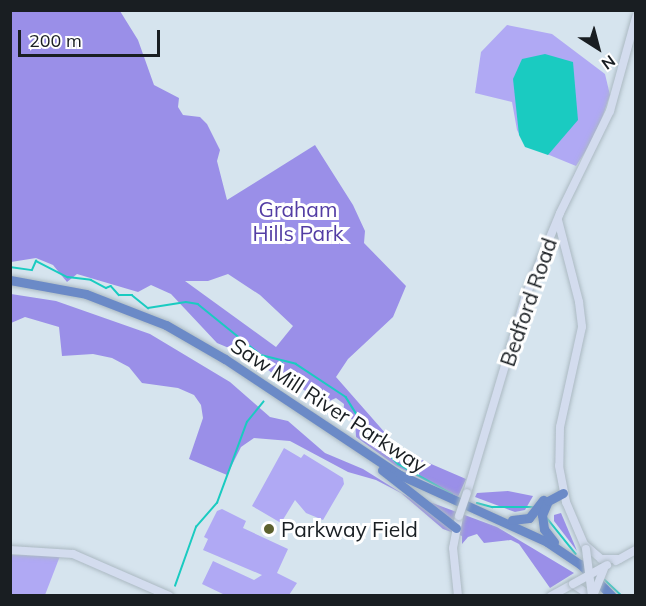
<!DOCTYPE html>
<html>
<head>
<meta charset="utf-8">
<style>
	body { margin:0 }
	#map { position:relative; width:646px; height:606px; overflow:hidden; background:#d6e4ee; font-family:Mulish,sans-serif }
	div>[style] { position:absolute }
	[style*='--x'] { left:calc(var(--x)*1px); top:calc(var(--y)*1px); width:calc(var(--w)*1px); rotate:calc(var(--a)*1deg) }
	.green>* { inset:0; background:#b0a9f4 }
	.forest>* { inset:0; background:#9a8fe8 }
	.water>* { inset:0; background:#1acbc1 }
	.stream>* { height:1.5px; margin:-0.75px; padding:0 0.75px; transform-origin:0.75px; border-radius:0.75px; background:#1acbc1 }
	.roads { filter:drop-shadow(0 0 2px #abb9c2) drop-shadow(0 0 2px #abb9c2) }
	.secondary>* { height:8px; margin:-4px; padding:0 4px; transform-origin:4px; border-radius:4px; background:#d3dcee }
	.highway>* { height:9px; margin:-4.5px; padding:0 4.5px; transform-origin:4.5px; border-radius:4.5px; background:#6b8ac7 }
	.bridges { filter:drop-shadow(0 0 2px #abb9c2) drop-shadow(0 0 2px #abb9c2) }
	.secondary-bridge>* { height:8px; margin:-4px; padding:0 4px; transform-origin:4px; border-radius:4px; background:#d3dcee }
	.dots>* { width:16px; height:16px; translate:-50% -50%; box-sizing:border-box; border:3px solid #fff; border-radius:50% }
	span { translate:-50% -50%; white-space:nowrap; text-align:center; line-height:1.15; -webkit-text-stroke:6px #fff; paint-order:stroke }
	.park-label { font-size:21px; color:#533da4 }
	.street-label { font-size:21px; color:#191e22 }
	.poi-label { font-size:21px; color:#191e22 }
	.left { translate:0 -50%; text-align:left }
	.frame { position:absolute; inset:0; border:12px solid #191e22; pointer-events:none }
	.north { position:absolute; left:568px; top:18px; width:60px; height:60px; -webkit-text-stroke:4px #fff; paint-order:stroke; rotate:144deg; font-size:16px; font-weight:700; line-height:24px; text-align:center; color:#191e22 }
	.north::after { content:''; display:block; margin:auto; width:21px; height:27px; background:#191e22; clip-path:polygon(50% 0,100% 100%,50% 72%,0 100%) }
	.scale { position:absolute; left:18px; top:30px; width:142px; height:27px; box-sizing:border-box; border:3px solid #191e22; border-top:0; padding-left:8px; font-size:18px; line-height:21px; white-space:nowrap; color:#191e22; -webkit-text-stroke:4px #fff; paint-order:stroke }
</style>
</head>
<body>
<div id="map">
	<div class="green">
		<div style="clip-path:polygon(507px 25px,552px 34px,605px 74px,610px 95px,596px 135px,576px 166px,525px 145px,517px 130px,512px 102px,475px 93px,481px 52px)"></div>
		<div style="clip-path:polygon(284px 448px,301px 458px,304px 454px,343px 478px,344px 484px,323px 520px,306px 513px,295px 500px,281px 523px,252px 506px)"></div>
		<div style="clip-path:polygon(222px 509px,246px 521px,243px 528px,288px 549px,277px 573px,297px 583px,289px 595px,225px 595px,202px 584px,213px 561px,254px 580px,262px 575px,203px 550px,208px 539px,204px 537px,217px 511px)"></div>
		<div style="clip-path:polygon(11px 555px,60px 556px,45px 595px,11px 596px)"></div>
	</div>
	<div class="forest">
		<div style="clip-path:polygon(evenodd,11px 11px,120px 11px,138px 40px,154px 85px,179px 98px,178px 107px,183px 115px,200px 117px,207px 124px,220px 150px,217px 161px,227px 200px,315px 145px,353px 205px,365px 231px,364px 243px,406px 286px,393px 317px,348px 359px,336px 377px,401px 451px,466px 479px,458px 497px,396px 466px,356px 437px,355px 420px,343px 417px,344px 404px,336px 398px,327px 402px,316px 392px,310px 394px,298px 386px,290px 388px,255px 359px,217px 343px,171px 294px,151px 285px,138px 292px,77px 274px,67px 282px,53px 265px,36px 258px,11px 262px,11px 11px,228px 274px,260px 295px,293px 326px,276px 347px,185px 281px,208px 281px,228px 274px)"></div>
		<div style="clip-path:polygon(11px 294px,56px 301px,150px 334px,230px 382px,270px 417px,288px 421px,325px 453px,363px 469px,416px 502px,427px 501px,497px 527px,574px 573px,550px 588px,519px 544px,511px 540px,484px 543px,477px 534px,468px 537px,462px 544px,462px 536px,443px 529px,401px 493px,376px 480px,348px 472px,290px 441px,254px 438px,241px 447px,227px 475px,189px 459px,203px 418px,201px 405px,194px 395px,178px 388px,142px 383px,129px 367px,112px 358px,93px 354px,62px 356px,59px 327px,25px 317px,11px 323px)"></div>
		<div style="clip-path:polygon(508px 491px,533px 496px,525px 510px,515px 512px,475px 497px,477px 493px)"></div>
		<div style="clip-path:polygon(561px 513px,575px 546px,577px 551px,554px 521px,554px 515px)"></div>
	</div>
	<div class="water">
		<div style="clip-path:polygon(545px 54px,573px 62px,578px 120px,548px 155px,525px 147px,519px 135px,513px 79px,522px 59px)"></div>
	</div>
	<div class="stream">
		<div style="--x:10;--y:267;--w:22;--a:8"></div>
		<div style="--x:32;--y:270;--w:10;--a:-66"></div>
		<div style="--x:36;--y:261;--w:36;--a:27"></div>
		<div style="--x:68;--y:277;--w:23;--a:7"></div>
		<div style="--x:91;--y:280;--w:17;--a:28"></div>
		<div style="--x:106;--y:288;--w:5;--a:-22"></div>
		<div style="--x:111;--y:286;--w:12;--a:48"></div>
		<div style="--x:119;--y:295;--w:13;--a:0"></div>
		<div style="--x:132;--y:295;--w:21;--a:39"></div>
		<div style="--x:148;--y:308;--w:38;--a:-9"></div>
		<div style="--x:186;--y:302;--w:12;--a:9"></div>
		<div style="--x:198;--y:304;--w:81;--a:39"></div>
		<div style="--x:261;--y:355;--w:36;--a:14"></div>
		<div style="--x:296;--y:364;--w:60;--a:33.4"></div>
		<div style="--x:346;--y:397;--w:31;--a:58"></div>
		<div style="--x:362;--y:423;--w:55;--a:48.7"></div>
		<div style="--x:398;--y:464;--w:62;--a:29.1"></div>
		<div style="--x:275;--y:382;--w:20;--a:-70"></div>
		<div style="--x:477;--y:503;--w:16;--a:15"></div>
		<div style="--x:492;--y:507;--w:41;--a:0"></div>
		<div style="--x:547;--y:518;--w:46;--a:51.1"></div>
		<div style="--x:605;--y:580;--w:23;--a:43"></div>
		<div style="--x:175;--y:586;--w:63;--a:-70.4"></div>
		<div style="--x:196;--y:527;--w:32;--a:-49"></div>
		<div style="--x:217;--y:503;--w:86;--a:-69.7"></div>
		<div style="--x:247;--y:422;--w:26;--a:-51"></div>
	</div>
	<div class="roads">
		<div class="secondary">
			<div style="--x:558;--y:220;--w:85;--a:75.6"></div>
			<div style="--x:579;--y:302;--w:25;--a:83"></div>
			<div style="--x:582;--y:327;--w:102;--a:102.4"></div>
			<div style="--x:560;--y:427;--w:39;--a:91"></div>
			<div style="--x:559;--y:466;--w:37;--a:79"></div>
			<div style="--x:566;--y:502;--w:51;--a:66.9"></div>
			<div style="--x:467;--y:493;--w:203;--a:-73.4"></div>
			<div style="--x:525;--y:298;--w:92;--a:-67.6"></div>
			<div style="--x:560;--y:213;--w:114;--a:-63.9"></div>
			<div style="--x:610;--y:111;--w:98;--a:-74.5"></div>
			<div style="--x:585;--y:545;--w:21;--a:41"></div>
			<div style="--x:601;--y:559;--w:18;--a:0"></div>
			<div style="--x:10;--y:550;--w:63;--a:3.6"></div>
			<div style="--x:73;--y:554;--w:105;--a:23.6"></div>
			<div style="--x:616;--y:561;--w:23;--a:-29"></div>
			<div style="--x:458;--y:596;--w:48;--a:-95.9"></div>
			<div style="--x:453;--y:548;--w:33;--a:-79"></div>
			<div style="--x:551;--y:596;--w:25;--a:-29"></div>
			<div style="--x:573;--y:584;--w:22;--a:34"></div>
		</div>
		<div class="highway">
			<div style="--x:10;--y:280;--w:77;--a:10.4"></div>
			<div style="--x:86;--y:294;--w:86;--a:21.2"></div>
			<div style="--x:166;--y:325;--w:68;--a:30"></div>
			<div style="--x:225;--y:359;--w:208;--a:33.6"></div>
			<div style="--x:398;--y:474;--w:164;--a:24.5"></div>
			<div style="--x:547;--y:542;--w:40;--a:34"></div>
			<div style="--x:580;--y:564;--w:45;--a:45"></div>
			<div style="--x:382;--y:470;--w:94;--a:38.1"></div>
			<div style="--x:512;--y:520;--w:17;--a:-7"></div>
			<div style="--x:529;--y:518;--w:23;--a:-52"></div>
			<div style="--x:554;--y:542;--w:16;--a:-128"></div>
			<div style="--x:544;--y:529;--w:14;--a:-98"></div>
			<div style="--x:542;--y:515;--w:15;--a:-67"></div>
			<div style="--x:548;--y:501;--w:17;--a:-28"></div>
		</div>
	</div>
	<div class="bridges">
		<div class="secondary-bridge">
			<div style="--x:459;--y:516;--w:24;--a:-71"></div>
			<div style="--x:586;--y:549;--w:47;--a:82.7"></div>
			<div style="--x:573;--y:584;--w:39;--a:-29"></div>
			<div style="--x:593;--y:596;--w:29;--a:-68"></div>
		</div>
	</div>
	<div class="dots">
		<div style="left:269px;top:529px;background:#5c612e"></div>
	</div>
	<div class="park-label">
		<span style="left:298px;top:221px">Graham<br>Hills Park</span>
	</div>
	<div class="street-label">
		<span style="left:528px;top:302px;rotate:-71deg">Bedford Road</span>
		<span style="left:329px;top:405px;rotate:33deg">Saw Mill River Parkway</span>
	</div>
	<div class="poi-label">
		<span class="left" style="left:281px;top:529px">Parkway Field</span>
	</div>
	<div class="frame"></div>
	<div class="north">N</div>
	<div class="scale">200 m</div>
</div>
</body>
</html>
